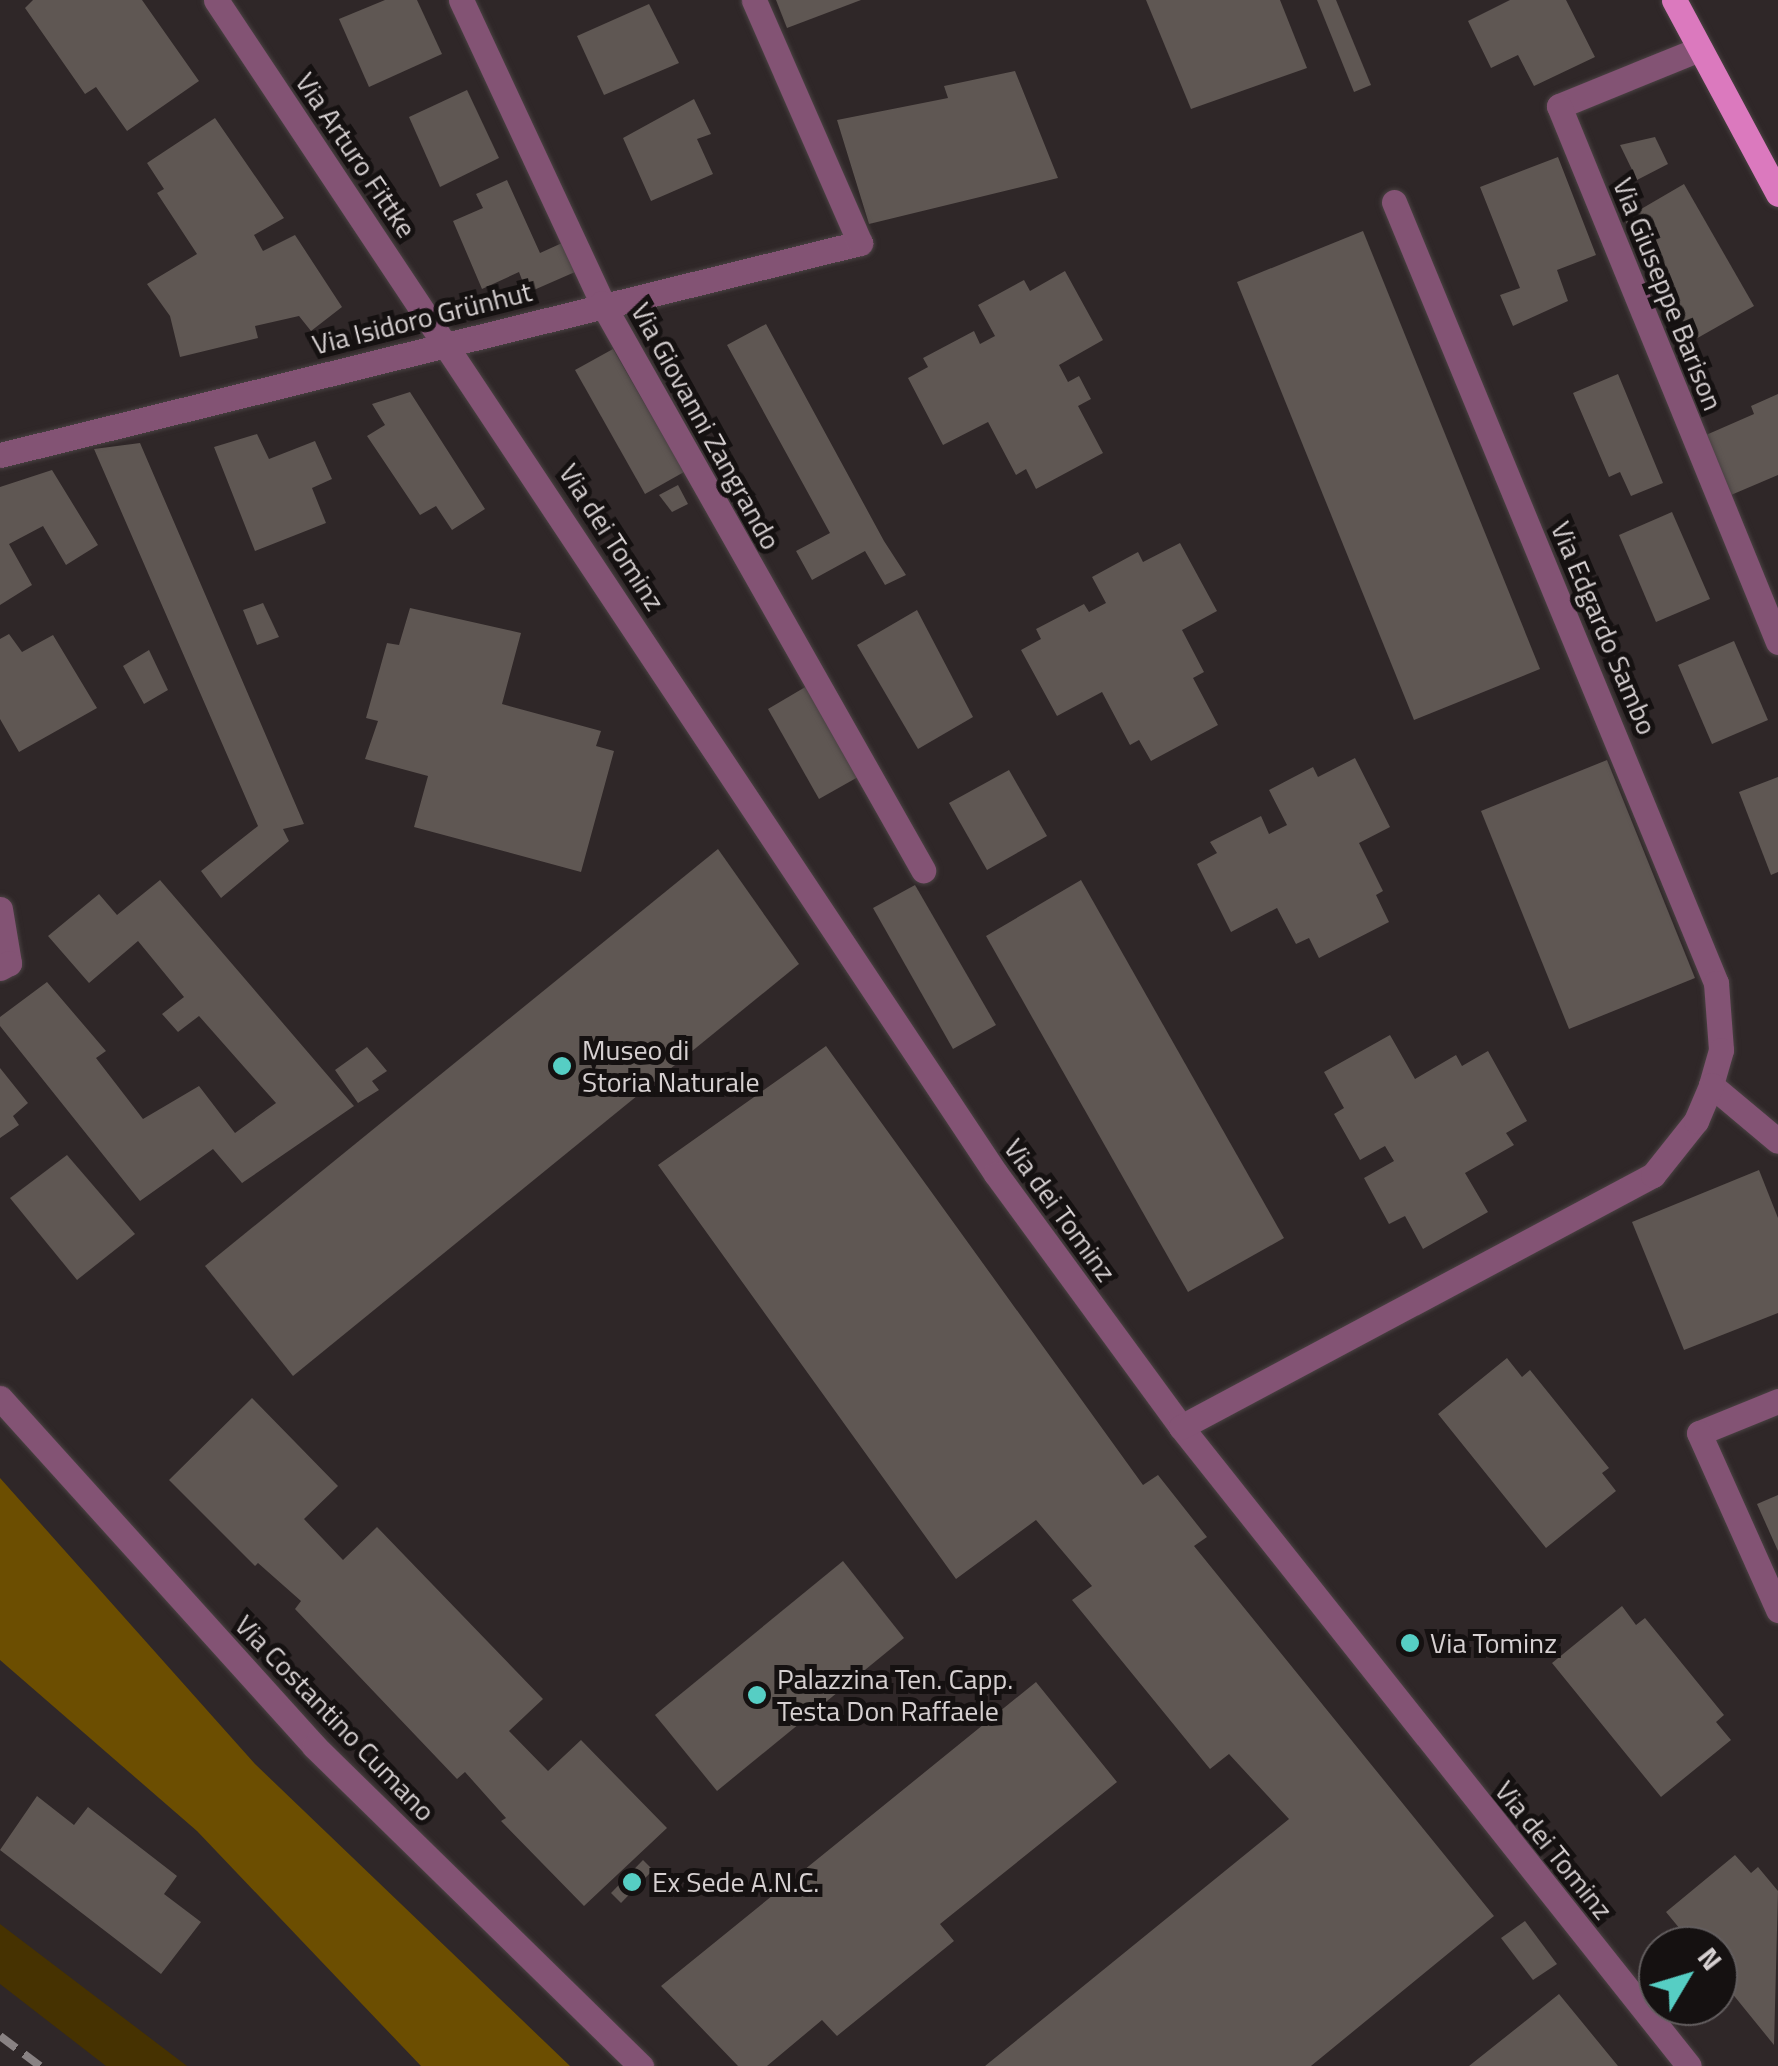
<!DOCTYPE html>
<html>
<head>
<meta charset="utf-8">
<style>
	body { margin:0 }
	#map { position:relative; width:1778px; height:2066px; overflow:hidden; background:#2f2728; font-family:"Titillium Web",sans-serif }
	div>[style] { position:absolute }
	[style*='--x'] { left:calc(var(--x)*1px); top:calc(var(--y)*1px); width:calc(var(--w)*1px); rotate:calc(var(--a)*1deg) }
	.green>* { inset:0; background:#463201 }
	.forest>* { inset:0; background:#6c4e01 }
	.building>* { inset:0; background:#5f5753 }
	.roads { filter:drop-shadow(0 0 2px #4a4243) drop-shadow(0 0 2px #4a4243) }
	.minor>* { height:25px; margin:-12.5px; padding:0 12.5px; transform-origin:12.5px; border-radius:12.5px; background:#835374 }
	.major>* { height:25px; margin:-12.5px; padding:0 12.5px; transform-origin:12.5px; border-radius:12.5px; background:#db79be }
	.rail>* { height:8px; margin-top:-4px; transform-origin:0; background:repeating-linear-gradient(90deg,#898283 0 20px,transparent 0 30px) }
	.dots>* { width:28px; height:28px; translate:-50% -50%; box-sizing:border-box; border:5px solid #151111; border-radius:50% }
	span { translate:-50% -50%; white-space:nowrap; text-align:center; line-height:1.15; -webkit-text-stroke:10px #151111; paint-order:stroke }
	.street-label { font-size:28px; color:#d6d0d1 }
	.poi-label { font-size:28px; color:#d6d0d1 }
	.left { translate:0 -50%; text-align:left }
	.north { position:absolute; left:1638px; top:1926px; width:100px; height:100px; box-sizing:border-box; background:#151111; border:2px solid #625d5e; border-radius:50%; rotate:52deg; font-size:28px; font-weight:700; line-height:40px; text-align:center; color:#d6d0d1 }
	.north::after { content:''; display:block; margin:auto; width:35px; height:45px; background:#56cec4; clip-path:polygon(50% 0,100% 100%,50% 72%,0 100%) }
</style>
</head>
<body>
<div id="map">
	<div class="green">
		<div style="clip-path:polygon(0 1924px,187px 2066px,106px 2066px,0 1984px)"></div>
	</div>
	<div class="forest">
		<div style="clip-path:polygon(0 1478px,255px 1764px,570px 2066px,421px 2066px,197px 1831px,0 1660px)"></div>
	</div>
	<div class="building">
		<div style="clip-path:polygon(33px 0,142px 0,199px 81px,127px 131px,96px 87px,85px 94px,25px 8px)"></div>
		<div style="clip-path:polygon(385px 0,417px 0,442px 54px,369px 87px,339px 19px)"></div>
		<div style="clip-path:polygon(776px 0,861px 0,787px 28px)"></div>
		<div style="clip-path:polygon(1146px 0,1280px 0,1307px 68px,1191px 109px)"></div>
		<div style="clip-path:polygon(1317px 0,1336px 0,1371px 85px,1354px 92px)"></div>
		<div style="clip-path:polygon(1510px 0,1566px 0,1595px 57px,1534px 86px,1518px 55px,1491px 68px,1468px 21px)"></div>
		<div style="clip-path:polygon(649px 4px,679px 63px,604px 95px,577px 36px)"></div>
		<div style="clip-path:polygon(1015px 71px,1058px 178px,869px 224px,837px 120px,948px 98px,944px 86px)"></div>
		<div style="clip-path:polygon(467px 90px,499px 158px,440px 187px,409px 117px)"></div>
		<div style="clip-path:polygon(694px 99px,711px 134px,697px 139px,713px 174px,651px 201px,623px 138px)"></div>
		<div style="clip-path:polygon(215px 118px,284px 218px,254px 235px,263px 251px,295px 235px,342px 307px,311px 331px,299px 316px,255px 326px,258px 338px,180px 357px,170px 316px,147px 284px,197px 254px,157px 193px,164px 189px,147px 163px)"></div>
		<div style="clip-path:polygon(1655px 137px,1668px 164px,1637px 180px,1620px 145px)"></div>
		<div style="clip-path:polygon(1558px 157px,1596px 255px,1557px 270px,1568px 301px,1513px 326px,1500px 295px,1520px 288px,1480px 187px)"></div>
		<div style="clip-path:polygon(507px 180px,540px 253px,562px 243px,575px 272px,527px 293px,519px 272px,482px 289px,453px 221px,483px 208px,476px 194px)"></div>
		<div style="clip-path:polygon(1684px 184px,1754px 306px,1694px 340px,1624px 219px)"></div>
		<div style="clip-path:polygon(1363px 231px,1540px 669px,1414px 720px,1237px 282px)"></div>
		<div style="clip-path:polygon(1065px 271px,1103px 340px,1059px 365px,1068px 382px,1079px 376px,1091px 399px,1078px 406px,1103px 453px,1036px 489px,1026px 469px,1016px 475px,988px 422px,943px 445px,908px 378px,928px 367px,923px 358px,974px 331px,980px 344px,995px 336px,978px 305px,1024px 280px,1030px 291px)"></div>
		<div style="clip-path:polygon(766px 324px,884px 541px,906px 575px,885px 585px,865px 551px,812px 580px,796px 551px,830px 533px,727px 345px)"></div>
		<div style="clip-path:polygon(613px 349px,684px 472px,645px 494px,575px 370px)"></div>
		<div style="clip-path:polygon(1618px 374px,1663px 483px,1631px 496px,1620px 472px,1609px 477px,1573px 393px)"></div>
		<div style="clip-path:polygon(410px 392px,485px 509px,452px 530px,436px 506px,420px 515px,367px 436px,385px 425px,372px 404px)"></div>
		<div style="clip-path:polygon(1778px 394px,1778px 475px,1731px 495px,1706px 435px,1754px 414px,1751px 406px)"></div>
		<div style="clip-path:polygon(257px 434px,269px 459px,315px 441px,332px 479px,312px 488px,326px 523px,255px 551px,214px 447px)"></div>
		<div style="clip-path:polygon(140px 443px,304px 824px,283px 829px,289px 841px,221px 898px,201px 871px,258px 826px,94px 449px)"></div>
		<div style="clip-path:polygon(52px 470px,98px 545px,66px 565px,43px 526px,9px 544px,32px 585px,0 605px,0 487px)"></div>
		<div style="clip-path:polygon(678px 485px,688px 504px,672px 512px,659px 495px)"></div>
		<div style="clip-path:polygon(1672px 512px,1710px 599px,1656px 622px,1619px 535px)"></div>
		<div style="clip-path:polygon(1180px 543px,1217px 611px,1182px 630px,1204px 672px,1193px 678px,1218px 725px,1151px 761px,1139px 740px,1130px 745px,1102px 692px,1057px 716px,1021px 650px,1041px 639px,1036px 629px,1084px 604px,1089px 612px,1106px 603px,1092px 577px,1138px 552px,1143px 562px)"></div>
		<div style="clip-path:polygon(263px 603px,279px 637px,257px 645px,243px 610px)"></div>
		<div style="clip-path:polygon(410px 608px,521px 633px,502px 704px,601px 731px,596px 746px,614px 751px,581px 872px,414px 827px,428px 776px,365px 759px,378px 721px,366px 718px,387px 643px,399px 645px)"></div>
		<div style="clip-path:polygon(917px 610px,973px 717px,918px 749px,857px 645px)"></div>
		<div style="clip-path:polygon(9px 634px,22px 652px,53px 635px,97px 708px,19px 752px,0 719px,0 639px)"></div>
		<div style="clip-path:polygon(1734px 641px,1768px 720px,1712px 744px,1678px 665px)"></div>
		<div style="clip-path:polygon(149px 650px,168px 690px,144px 704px,123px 666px)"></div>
		<div style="clip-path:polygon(807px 686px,858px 777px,819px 799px,768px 709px)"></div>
		<div style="clip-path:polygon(1355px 758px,1390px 827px,1359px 843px,1383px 891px,1376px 895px,1389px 922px,1319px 958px,1309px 938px,1296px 944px,1277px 908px,1231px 932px,1197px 864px,1217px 853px,1210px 842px,1261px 816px,1269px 834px,1287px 825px,1269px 790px,1313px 767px,1318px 777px)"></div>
		<div style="clip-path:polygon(1607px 760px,1695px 978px,1569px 1029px,1481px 811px)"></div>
		<div style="clip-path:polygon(1009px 770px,1047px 836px,987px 870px,949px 803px)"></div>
		<div style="clip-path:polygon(1778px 777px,1778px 872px,1771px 875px,1739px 792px)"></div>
		<div style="clip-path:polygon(718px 849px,799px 964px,293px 1376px,205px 1266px)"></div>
		<div style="clip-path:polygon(160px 880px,354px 1106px,242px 1183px,213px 1149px,140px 1201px,0 1026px,0 1017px,47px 982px,106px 1051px,96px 1058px,143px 1119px,199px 1086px,235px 1133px,276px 1103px,199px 1016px,178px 1032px,162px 1014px,184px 997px,138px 941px,89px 983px,48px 936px,99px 894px,117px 915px)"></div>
		<div style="clip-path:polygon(1081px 880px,1284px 1238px,1188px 1292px,986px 936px)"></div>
		<div style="clip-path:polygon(915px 885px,996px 1025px,953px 1049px,873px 908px)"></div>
		<div style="clip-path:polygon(1390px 1035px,1415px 1079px,1456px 1055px,1462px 1066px,1488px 1051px,1527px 1121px,1506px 1133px,1514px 1145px,1465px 1173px,1488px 1212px,1423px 1249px,1405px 1216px,1389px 1224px,1364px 1178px,1394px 1161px,1385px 1146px,1360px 1160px,1334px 1114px,1344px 1108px,1324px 1072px)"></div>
		<div style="clip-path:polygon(826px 1046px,1143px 1485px,1158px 1475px,1207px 1537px,1194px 1546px,1494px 1916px,1311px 2066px,985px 2066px,1289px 1819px,1229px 1754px,1210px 1769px,1072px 1600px,1092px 1586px,1036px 1520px,956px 1579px,658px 1165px)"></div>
		<div style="clip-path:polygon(367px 1047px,387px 1071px,372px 1081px,379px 1090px,358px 1103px,335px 1070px)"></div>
		<div style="clip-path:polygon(0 1068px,28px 1103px,13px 1116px,19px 1125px,0 1138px)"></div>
		<div style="clip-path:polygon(67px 1155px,135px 1234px,77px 1280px,10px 1198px)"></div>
		<div style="clip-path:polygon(1759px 1170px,1778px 1218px,1778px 1313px,1684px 1350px,1632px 1222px)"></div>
		<div style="clip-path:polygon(1507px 1358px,1522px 1377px,1530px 1370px,1609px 1468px,1602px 1473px,1616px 1491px,1546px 1548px,1438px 1414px)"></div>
		<div style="clip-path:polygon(252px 1398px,338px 1486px,304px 1519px,343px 1560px,377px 1527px,543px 1699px,509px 1731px,548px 1771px,581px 1740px,667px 1828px,584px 1906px,501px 1821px,506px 1818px,465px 1772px,457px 1779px,295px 1609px,301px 1601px,258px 1563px,255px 1566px,169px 1480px)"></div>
		<div style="clip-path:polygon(1778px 1495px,1778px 1551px,1757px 1504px)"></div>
		<div style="clip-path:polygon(843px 1561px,904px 1638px,717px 1791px,655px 1715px)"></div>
		<div style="clip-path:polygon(1622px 1606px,1636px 1625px,1645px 1618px,1724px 1715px,1716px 1722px,1731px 1740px,1661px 1797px,1552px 1663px)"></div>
		<div style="clip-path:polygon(1036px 1682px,1117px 1782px,940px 1924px,954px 1941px,837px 2036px,822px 2020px,767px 2066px,738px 2066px,661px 1986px)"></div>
		<div style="clip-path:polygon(37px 1796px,74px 1825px,88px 1807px,177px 1876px,164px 1894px,201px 1922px,161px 1974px,0 1850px)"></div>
		<div style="clip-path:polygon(1735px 1855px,1751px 1873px,1758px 1867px,1778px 1891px,1774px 2045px,1718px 1976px,1718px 1946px,1694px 1946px,1666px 1912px)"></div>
		<div style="clip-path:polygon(643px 1860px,653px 1870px,621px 1903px,611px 1893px)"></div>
		<div style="clip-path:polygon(1525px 1921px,1557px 1964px,1533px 1980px,1501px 1938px)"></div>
		<div style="clip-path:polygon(1559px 1994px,1618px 2066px,1469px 2066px,1523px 2023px)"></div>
	</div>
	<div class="roads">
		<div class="minor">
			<div style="--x:216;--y:0;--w:1409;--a:56.4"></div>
			<div style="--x:996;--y:1174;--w:313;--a:53.8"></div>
			<div style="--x:1181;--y:1427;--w:816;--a:51.52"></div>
			<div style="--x:461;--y:0;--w:334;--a:65"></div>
			<div style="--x:602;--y:303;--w:652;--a:60.48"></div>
			<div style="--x:1697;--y:50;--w:149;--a:157.9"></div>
			<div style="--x:1559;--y:106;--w:579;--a:67.78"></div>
			<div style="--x:1394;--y:202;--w:845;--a:67.59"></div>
			<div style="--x:1716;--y:983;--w:67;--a:85.7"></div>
			<div style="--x:1721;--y:1050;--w:36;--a:106"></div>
			<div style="--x:1711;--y:1085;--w:87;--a:39.9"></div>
			<div style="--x:0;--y:455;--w:886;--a:-13.85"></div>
			<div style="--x:860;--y:243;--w:265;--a:-113.6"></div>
			<div style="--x:0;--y:909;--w:55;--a:80.5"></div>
			<div style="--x:9;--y:963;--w:10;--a:151"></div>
			<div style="--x:0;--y:1398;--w:469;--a:47.9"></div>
			<div style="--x:314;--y:1746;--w:458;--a:44.4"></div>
			<div style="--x:1778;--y:1401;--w:85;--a:157.9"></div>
			<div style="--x:1699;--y:1433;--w:194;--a:65.9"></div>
			<div style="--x:1181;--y:1427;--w:535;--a:-28.1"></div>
			<div style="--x:1653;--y:1175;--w:69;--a:-51.5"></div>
			<div style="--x:1696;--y:1121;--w:39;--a:-67"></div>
		</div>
		<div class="major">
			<div style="--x:1674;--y:0;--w:220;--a:61.8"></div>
		</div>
	</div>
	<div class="rail">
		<div style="--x:0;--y:2036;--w:50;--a:36.9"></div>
	</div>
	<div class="dots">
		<div style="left:562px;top:1066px;background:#56cec4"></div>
		<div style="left:1410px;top:1643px;background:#56cec4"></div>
		<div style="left:757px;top:1695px;background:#56cec4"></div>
		<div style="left:632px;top:1882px;background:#56cec4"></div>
	</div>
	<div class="street-label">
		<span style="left:356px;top:155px;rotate:56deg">Via Arturo Fittke</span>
		<span style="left:1668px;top:294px;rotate:68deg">Via Giuseppe Barison</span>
		<span style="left:422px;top:318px;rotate:-14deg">Via Isidoro Grünhut</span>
		<span style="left:706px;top:426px;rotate:61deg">Via Giovanni Zangrando</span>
		<span style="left:612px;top:537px;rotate:57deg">Via dei Tominz</span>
		<span style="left:1604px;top:628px;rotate:67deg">Via Edgardo Sambo</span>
		<span style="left:1060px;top:1210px;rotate:54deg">Via dei Tominz</span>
		<span style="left:335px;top:1718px;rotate:46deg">Via Costantino Cumano</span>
		<span style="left:1554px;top:1850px;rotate:51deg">Via dei Tominz</span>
	</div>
	<div class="poi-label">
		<span class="left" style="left:582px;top:1066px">Museo di<br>Storia Naturale</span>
		<span class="left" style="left:1430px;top:1643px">Via Tominz</span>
		<span class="left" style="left:777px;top:1695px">Palazzina Ten. Capp.<br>Testa Don Raffaele</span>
		<span class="left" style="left:652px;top:1882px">Ex Sede A.N.C.</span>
	</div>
	<div class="north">N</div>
</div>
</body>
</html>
